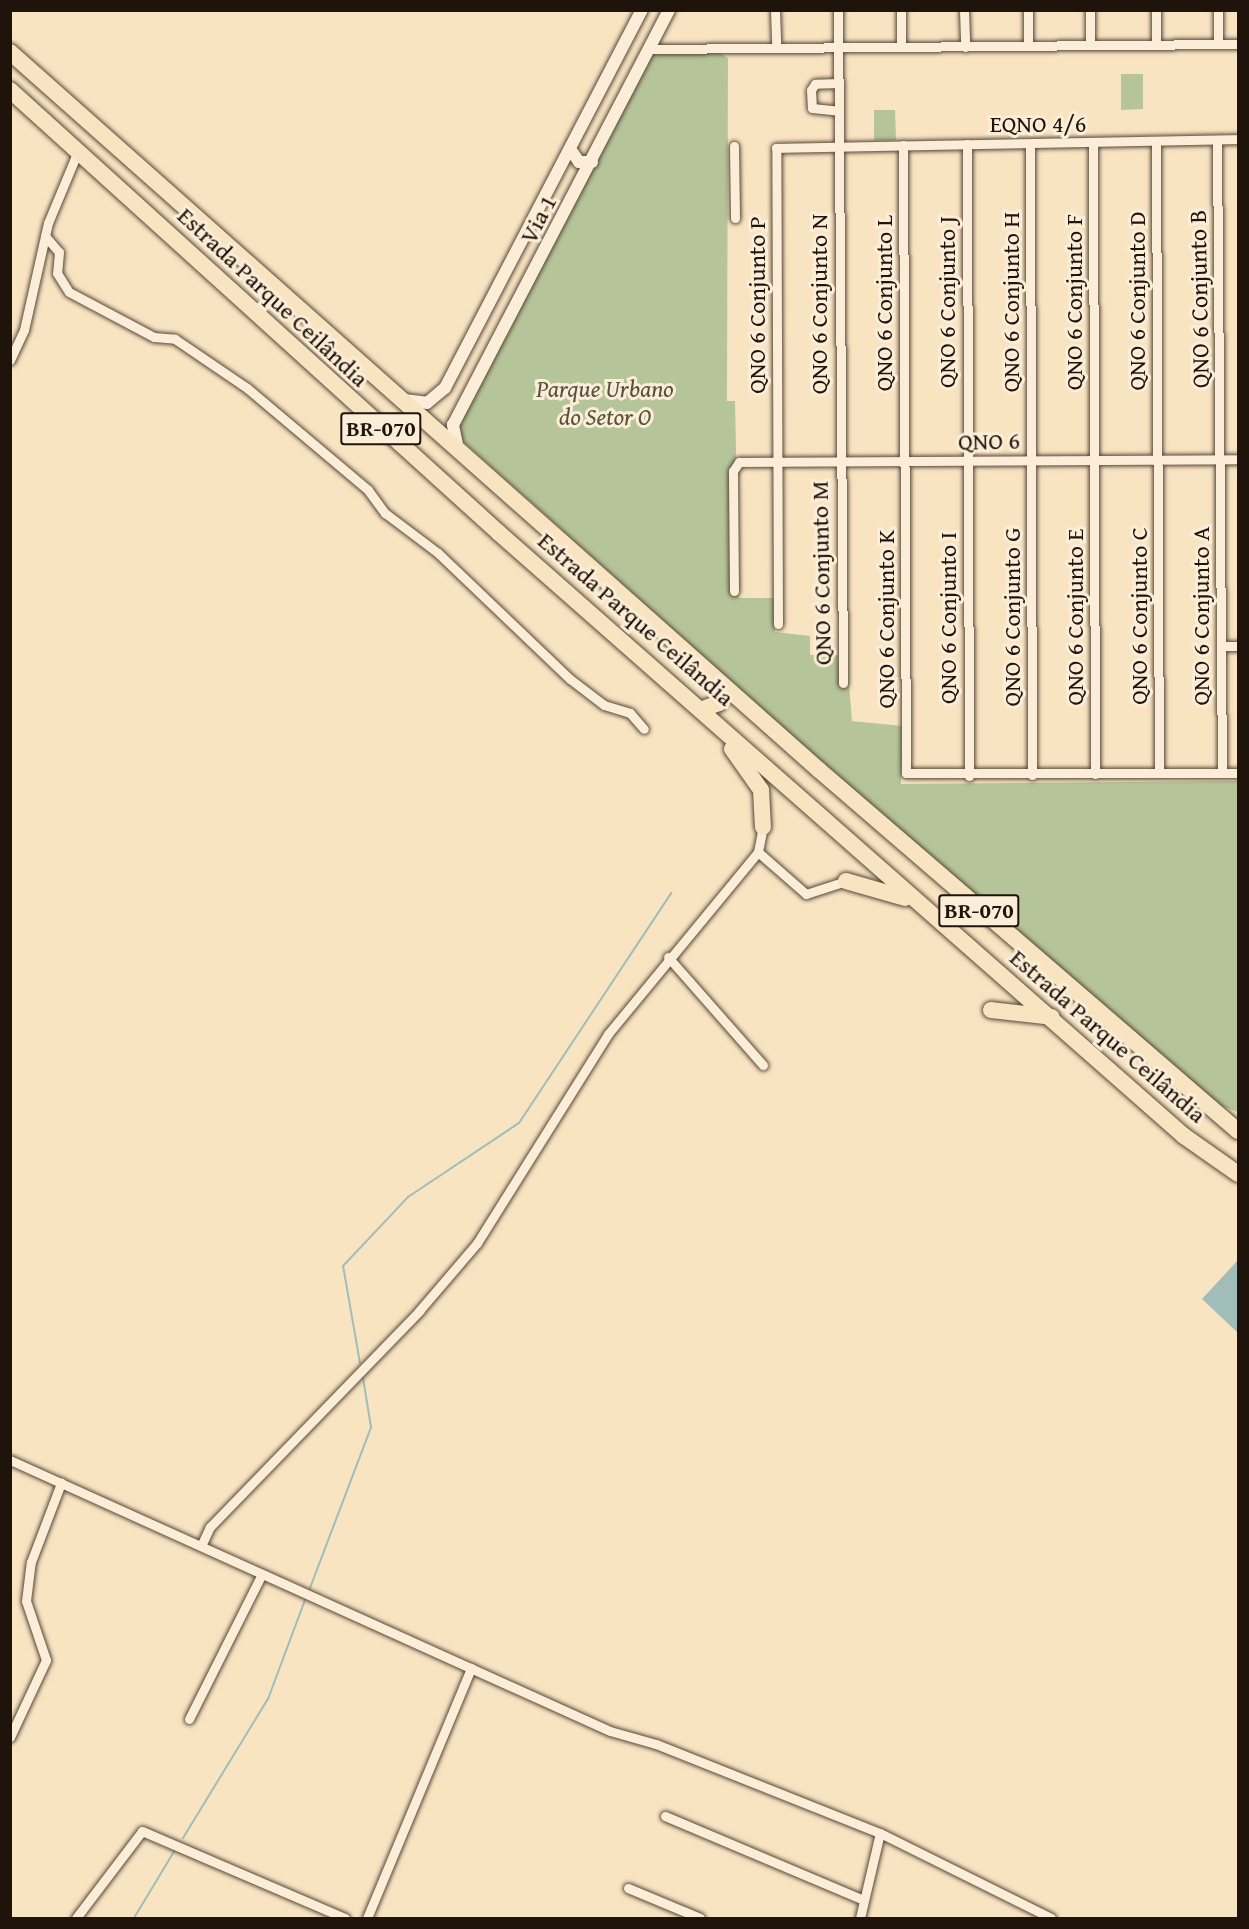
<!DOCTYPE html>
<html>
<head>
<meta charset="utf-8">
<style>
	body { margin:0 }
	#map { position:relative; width:1249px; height:1929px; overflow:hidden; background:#f9e4c2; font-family:"Gentium Book Plus",serif }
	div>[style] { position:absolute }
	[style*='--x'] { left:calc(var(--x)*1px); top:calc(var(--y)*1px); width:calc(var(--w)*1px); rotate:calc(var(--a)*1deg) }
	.green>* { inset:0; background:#b6c599 }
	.water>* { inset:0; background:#a0bdba }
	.stream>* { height:2px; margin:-1px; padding:0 1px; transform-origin:1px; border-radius:1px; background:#a0bdba }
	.roads { filter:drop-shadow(0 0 2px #554839) drop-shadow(0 0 2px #554839) }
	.street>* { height:9px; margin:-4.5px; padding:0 4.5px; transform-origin:4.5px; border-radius:4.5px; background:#fbedd7 }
	.secondary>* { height:12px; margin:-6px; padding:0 6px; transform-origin:6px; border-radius:6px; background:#fbedd7 }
	.highway>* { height:16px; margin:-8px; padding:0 8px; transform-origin:8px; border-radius:8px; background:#f9e4c2 }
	span { translate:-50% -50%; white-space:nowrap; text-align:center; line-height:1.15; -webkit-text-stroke:6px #fbedd7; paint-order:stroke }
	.shield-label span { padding:2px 4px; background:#fbedd7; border:2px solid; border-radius:4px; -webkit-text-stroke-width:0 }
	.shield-label { font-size:22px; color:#1e140b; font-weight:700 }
	.street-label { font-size:24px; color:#1e140b }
	.park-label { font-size:24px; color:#53523d; font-style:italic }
	.frame { position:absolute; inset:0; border:12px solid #1e140b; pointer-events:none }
</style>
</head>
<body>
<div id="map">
	<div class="green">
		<div style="clip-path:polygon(652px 54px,720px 53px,728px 58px,727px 401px,735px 401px,739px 598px,774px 598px,775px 632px,810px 636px,810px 655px,838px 655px,839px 683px,849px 683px,852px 721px,902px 726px,901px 784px,1238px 781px,1238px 1112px,1221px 1106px,868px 803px,458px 437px,457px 425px)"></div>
		<div style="clip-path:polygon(1121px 74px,1143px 74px,1143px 109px,1121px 110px)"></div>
		<div style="clip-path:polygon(874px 110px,895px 110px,896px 140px,874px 140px)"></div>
	</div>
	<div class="water">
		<div style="clip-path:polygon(1238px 1260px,1238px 1333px,1202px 1299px)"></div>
	</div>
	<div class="stream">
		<div style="--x:360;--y:1363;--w:98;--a:-99.9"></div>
		<div style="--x:343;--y:1266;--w:95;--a:-46.7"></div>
		<div style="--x:408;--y:1197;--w:133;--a:-33.7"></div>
		<div style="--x:519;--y:1123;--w:276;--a:-56.5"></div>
		<div style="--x:310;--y:1588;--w:172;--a:-69.2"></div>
		<div style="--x:371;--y:1427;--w:50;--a:-99.3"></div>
		<div style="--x:183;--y:1838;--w:163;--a:-58.6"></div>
		<div style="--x:268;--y:1699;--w:106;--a:-69.5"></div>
		<div style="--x:134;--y:1918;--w:79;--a:-58.9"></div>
	</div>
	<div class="roads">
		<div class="street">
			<div style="--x:775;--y:10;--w:37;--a:88"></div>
			<div style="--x:838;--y:10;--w:673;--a:89.57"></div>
			<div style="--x:901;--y:10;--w:36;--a:90"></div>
			<div style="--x:964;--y:10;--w:37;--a:88"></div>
			<div style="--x:1028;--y:10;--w:36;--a:90"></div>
			<div style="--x:1090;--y:10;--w:35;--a:90"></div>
			<div style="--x:1156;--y:10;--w:35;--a:90"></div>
			<div style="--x:1218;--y:10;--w:34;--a:90"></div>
			<div style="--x:649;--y:49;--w:589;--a:-0.49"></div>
			<div style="--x:839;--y:83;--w:24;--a:178"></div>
			<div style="--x:815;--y:84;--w:7;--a:124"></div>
			<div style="--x:811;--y:90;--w:18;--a:87"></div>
			<div style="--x:812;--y:108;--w:27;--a:6"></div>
			<div style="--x:1217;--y:140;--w:633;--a:89.55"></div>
			<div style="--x:1093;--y:143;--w:631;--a:89.82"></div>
			<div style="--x:1156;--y:143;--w:630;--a:89.73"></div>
			<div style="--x:967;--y:144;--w:632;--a:89.82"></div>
			<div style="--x:1030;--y:144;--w:631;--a:89.82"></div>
			<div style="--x:903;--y:145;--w:628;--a:89.73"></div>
			<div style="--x:906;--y:773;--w:332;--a:0"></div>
			<div style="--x:734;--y:146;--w:72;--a:89.2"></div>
			<div style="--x:45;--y:236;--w:21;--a:49"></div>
			<div style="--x:59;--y:252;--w:21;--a:95"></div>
			<div style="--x:57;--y:273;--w:22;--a:58"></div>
			<div style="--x:69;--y:292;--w:96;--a:27.9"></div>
			<div style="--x:154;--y:337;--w:21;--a:5"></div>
			<div style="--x:175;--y:339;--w:87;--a:34.2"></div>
			<div style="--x:247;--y:388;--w:158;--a:40.1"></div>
			<div style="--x:368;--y:490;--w:29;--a:54"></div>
			<div style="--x:385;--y:513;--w:66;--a:37"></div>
			<div style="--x:438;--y:553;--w:182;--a:43.7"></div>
			<div style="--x:570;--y:679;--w:43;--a:37.4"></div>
			<div style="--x:604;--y:705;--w:27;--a:17"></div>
			<div style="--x:630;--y:713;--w:21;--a:49"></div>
			<div style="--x:10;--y:360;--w:33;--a:-65"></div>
			<div style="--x:24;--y:330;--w:110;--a:-77.4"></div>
			<div style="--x:48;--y:223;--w:78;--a:-67.4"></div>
			<div style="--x:734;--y:591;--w:120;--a:-90.5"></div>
			<div style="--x:733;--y:471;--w:11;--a:-56"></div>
			<div style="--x:739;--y:462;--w:499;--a:-0.3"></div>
			<div style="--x:778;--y:624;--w:476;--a:-90.2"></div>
			<div style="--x:776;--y:148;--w:462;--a:-1.1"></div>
			<div style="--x:1221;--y:646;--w:17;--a:0"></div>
			<div style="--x:758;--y:852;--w:64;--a:41.2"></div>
			<div style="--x:806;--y:894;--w:42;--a:-18"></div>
			<div style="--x:668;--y:957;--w:144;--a:48.7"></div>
			<div style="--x:10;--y:1460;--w:658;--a:24.31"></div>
			<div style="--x:610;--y:1731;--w:48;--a:15.8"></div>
			<div style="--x:656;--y:1744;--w:241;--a:21.7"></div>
			<div style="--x:880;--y:1833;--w:191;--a:26.4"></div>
			<div style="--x:201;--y:1546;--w:21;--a:-65"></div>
			<div style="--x:210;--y:1527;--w:301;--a:-45.9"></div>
			<div style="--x:419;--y:1311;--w:89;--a:-49.5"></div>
			<div style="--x:477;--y:1243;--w:247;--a:-57.9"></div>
			<div style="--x:608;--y:1034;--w:236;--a:-50.5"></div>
			<div style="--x:758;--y:852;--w:25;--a:-79"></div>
			<div style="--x:189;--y:1719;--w:162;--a:-63.3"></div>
			<div style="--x:10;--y:1737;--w:85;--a:-64.9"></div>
			<div style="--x:46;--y:1660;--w:62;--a:-108.7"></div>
			<div style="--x:26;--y:1601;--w:39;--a:-83"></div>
			<div style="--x:31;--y:1562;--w:85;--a:-69.2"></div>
			<div style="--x:665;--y:1816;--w:216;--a:22.9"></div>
			<div style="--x:628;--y:1888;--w:78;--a:22.6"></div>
			<div style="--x:76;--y:1918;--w:109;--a:-52.8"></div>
			<div style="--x:142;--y:1831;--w:221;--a:23.2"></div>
			<div style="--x:367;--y:1918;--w:271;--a:-67.4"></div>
			<div style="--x:860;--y:1918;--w:87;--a:-76.8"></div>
		</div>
		<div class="secondary">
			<div style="--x:570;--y:149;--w:16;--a:55"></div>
			<div style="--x:579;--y:162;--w:13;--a:0"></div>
			<div style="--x:404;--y:400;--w:23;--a:7"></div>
			<div style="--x:427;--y:403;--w:23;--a:-40"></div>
			<div style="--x:445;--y:388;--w:426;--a:-62.5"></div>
			<div style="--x:458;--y:449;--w:25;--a:-102"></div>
			<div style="--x:453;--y:425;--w:468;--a:-62.5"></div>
		</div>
		<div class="highway">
			<div style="--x:10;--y:52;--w:1082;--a:41.59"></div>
			<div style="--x:819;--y:770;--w:553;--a:40.75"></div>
			<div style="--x:10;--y:90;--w:660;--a:42.17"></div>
			<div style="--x:499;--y:533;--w:913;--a:41.36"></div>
			<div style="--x:1184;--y:1136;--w:66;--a:35.1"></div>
			<div style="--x:703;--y:709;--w:17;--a:-21"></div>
			<div style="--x:719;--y:703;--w:18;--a:-77"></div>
			<div style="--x:732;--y:749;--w:50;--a:54.7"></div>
			<div style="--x:761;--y:790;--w:37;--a:87"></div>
			<div style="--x:846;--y:881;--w:61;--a:16.1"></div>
			<div style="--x:991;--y:1010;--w:61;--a:6.5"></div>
		</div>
	</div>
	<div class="shield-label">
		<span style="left:381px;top:429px">BR-070</span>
		<span style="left:979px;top:911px">BR-070</span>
	</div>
	<div class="street-label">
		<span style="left:1038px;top:124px">EQNO 4/6</span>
		<span style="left:538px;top:219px;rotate:-62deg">Via 1</span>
		<span style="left:273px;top:297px;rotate:43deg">Estrada Parque Ceilândia</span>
		<span style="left:1199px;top:299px;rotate:-91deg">QNO 6 Conjunto B</span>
		<span style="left:1137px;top:301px;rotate:-90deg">QNO 6 Conjunto D</span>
		<span style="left:947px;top:302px;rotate:-90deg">QNO 6 Conjunto J</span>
		<span style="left:1011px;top:302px;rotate:-90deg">QNO 6 Conjunto H</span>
		<span style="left:1074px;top:302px;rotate:-90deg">QNO 6 Conjunto F</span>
		<span style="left:884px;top:303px;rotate:-90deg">QNO 6 Conjunto L</span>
		<span style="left:819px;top:304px;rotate:-90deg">QNO 6 Conjunto N</span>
		<span style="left:757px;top:305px;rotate:-90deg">QNO 6 Conjunto P</span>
		<span style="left:989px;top:441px;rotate:-1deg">QNO 6</span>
		<span style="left:821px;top:573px;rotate:-91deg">QNO 6 Conjunto M</span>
		<span style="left:1139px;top:616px;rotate:-90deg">QNO 6 Conjunto C</span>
		<span style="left:1201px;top:616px;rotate:-90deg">QNO 6 Conjunto A</span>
		<span style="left:1012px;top:617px;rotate:-90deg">QNO 6 Conjunto G</span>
		<span style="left:1075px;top:617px;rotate:-90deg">QNO 6 Conjunto E</span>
		<span style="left:948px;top:618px;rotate:-90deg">QNO 6 Conjunto I</span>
		<span style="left:636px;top:619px;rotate:41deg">Estrada Parque Ceilândia</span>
		<span style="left:886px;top:619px;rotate:-90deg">QNO 6 Conjunto K</span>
		<span style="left:1108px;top:1036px;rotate:41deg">Estrada Parque Ceilândia</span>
	</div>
	<div class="park-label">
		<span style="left:605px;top:403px">Parque Urbano<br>do Setor O</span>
	</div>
	<div class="frame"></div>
</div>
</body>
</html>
